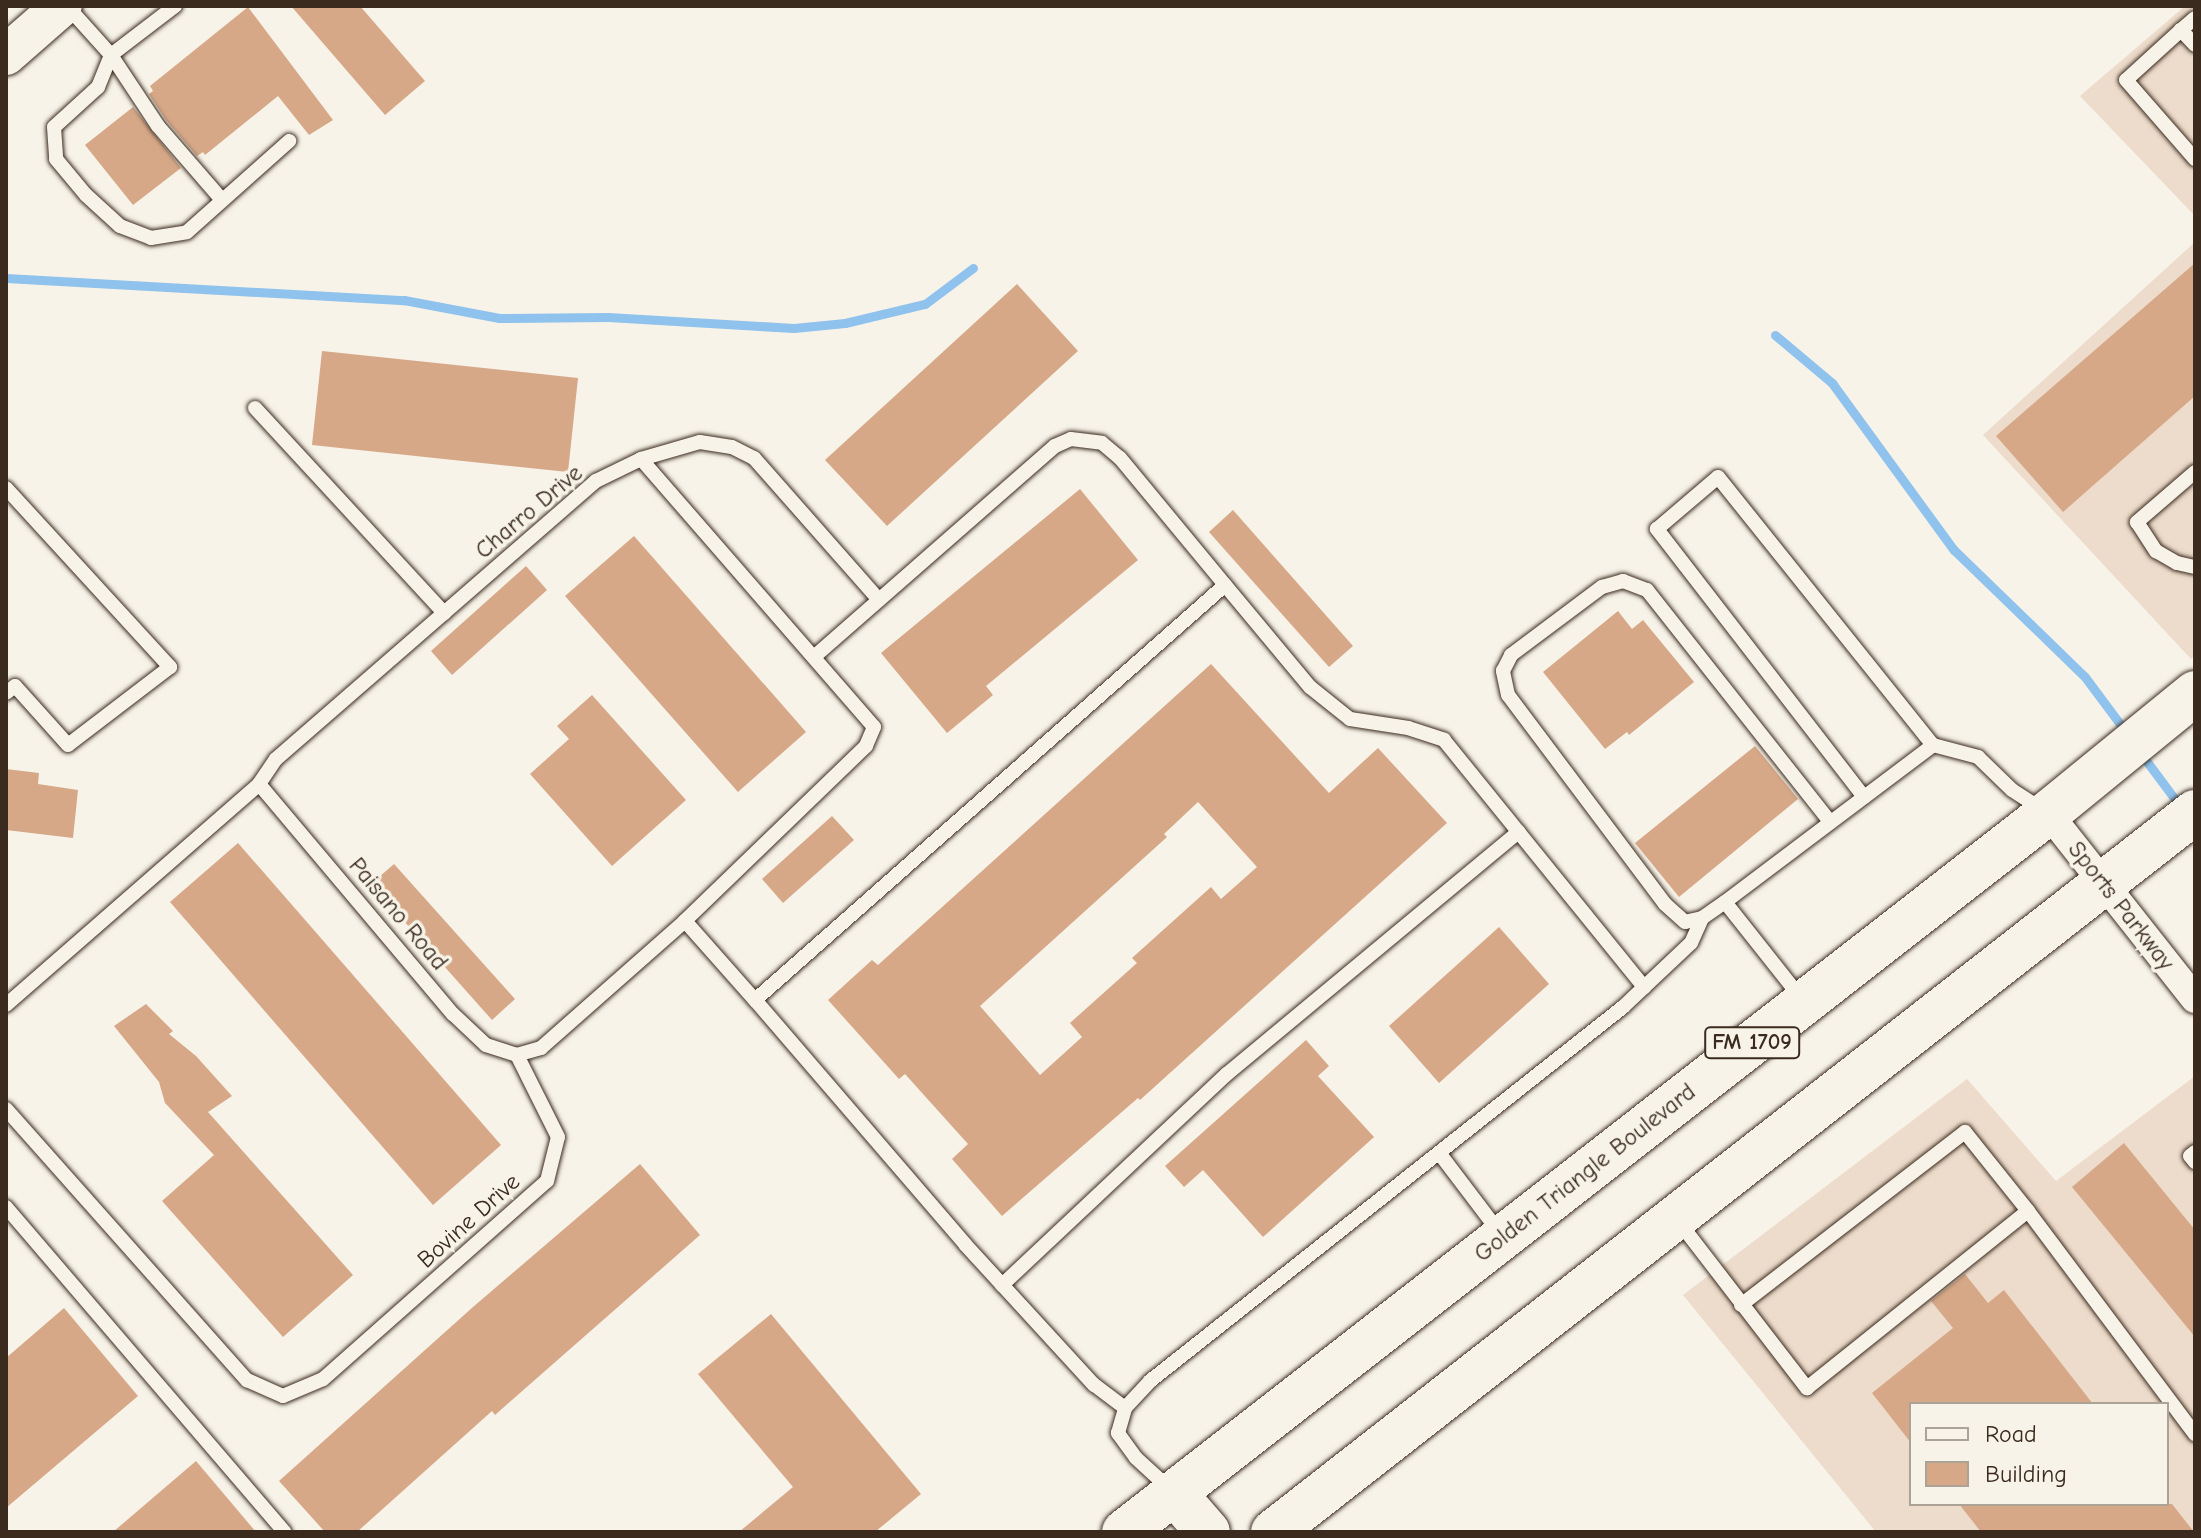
<!DOCTYPE html>
<html>
<head>
<meta charset="utf-8">
<style>
	body { margin:0 }
	#map { position:relative; width:2201px; height:1538px; overflow:hidden; background:#f7f3e8; font-family:"Comic Neue",sans-serif }
	div>[style] { position:absolute }
	[style*='--x'] { left:calc(var(--x)*1px); top:calc(var(--y)*1px); width:calc(var(--w)*1px); rotate:calc(var(--a)*1deg) }
	.built>* { inset:0; background:#eddccb }
	.stream>* { height:9px; margin:-4.5px; padding:0 4.5px; transform-origin:4.5px; border-radius:4.5px; background:#8fc2ec }
	.building>* { inset:0; background:#d6a888 }
	.roads { filter:drop-shadow(0 0 2px #3b2a1e) drop-shadow(0 0 2px #3b2a1e) }
	.lane>* { height:14px; margin:-7px; padding:0 7px; transform-origin:7px; border-radius:7px; background:#f7f3e8 }
	.street>* { height:28px; margin:-14px; padding:0 14px; transform-origin:14px; border-radius:14px; background:#f7f3e8 }
	.secondary>* { height:40px; margin:-20px; padding:0 20px; transform-origin:20px; border-radius:20px; background:#f7f3e8 }
	.primary>* { height:44px; margin:-22px; padding:0 22px; transform-origin:22px; border-radius:22px; background:#f7f3e8 }
	span { translate:-50% -50%; white-space:nowrap; text-align:center; line-height:1.15; -webkit-text-stroke:7px #f7f3e8; paint-order:stroke }
	.shield-label span { padding:2px 6px; background:#f7f3e8; border:2px solid; border-radius:6px; -webkit-text-stroke-width:0 }
	.shield-label { font-size:22px; color:#3b2a1e; font-weight:700 }
	.street-label { font-size:24px; color:#3b2a1e }
	.frame { position:absolute; inset:0; border:8px solid #3b2a1e; pointer-events:none }
	.legend { position:absolute; left:1909px; top:1402px; width:260px; height:104px; box-sizing:border-box; background:#f7f3e8; border:2px solid #aca397; margin:0; padding:10px 14px; list-style:none; font-size:24px; color:#3b2a1e }
	.legend li { display:flex; align-items:center; gap:16px; height:40px }
	.legend b { width:40px; border:2px solid #aca397 }
</style>
</head>
<body>
<div id="map">
	<div class="built">
		<div style="clip-path:polygon(2185px 6px,2195px 6px,2195px 216px,2080px 96px)"></div>
		<div style="clip-path:polygon(2195px 242px,2195px 655px,2191px 659px,1983px 435px)"></div>
		<div style="clip-path:polygon(evenodd,2195px 1076px,2195px 1532px,1876px 1532px,1683px 1295px,1967px 1079px,2056px 1181px,2195px 1076px,1911px 1404px,2167px 1404px,2167px 1504px,1911px 1504px,1911px 1404px)"></div>
	</div>
	<div class="stream">
		<div style="--x:6;--y:278;--w:399;--a:3.2"></div>
		<div style="--x:404;--y:300;--w:97;--a:10.7"></div>
		<div style="--x:499;--y:318;--w:109;--a:-0.5"></div>
		<div style="--x:608;--y:317;--w:186;--a:3.4"></div>
		<div style="--x:794;--y:328;--w:51;--a:-5.6"></div>
		<div style="--x:845;--y:323;--w:82;--a:-13.4"></div>
		<div style="--x:925;--y:304;--w:60;--a:-36.9"></div>
		<div style="--x:1775;--y:335;--w:75;--a:40.1"></div>
		<div style="--x:1832;--y:383;--w:207;--a:53.9"></div>
		<div style="--x:1954;--y:550;--w:182;--a:44.1"></div>
		<div style="--x:2085;--y:677;--w:69;--a:53.3"></div>
		<div style="--x:2139;--y:751;--w:74;--a:53.3"></div>
	</div>
	<div class="building">
		<div style="clip-path:polygon(291px 6px,360px 6px,425px 81px,385px 115px)"></div>
		<div style="clip-path:polygon(248px 7px,333px 120px,309px 135px,278px 96px,205px 155px,203px 152px,197px 156px,166px 120px,149px 94px,153px 91px,150px 86px)"></div>
		<div style="clip-path:polygon(133px 107px,181px 168px,133px 205px,85px 145px)"></div>
		<div style="clip-path:polygon(2195px 263px,2195px 396px,2063px 512px,1996px 436px)"></div>
		<div style="clip-path:polygon(1017px 284px,1078px 351px,887px 526px,825px 460px)"></div>
		<div style="clip-path:polygon(322px 351px,578px 378px,568px 472px,312px 445px)"></div>
		<div style="clip-path:polygon(1080px 489px,1138px 560px,986px 686px,993px 695px,947px 733px,881px 653px)"></div>
		<div style="clip-path:polygon(1233px 510px,1353px 646px,1329px 667px,1209px 532px)"></div>
		<div style="clip-path:polygon(634px 536px,806px 732px,738px 792px,565px 596px)"></div>
		<div style="clip-path:polygon(526px 566px,547px 590px,452px 675px,431px 651px)"></div>
		<div style="clip-path:polygon(1618px 611px,1632px 629px,1643px 620px,1694px 682px,1629px 735px,1627px 732px,1605px 749px,1543px 672px)"></div>
		<div style="clip-path:polygon(evenodd,1211px 664px,1329px 793px,1378px 748px,1447px 823px,1140px 1100px,1138px 1098px,1002px 1216px,952px 1159px,968px 1144px,905px 1074px,899px 1079px,828px 1000px,872px 960px,878px 965px,1211px 664px,1198px 802px,1257px 867px,1221px 899px,1211px 887px,1132px 958px,1137px 963px,1070px 1023px,1082px 1037px,1040px 1075px,980px 1006px,1167px 837px,1164px 834px,1198px 802px)"></div>
		<div style="clip-path:polygon(592px 695px,686px 800px,612px 866px,530px 774px,569px 739px,557px 726px)"></div>
		<div style="clip-path:polygon(1755px 746px,1798px 799px,1679px 897px,1635px 843px)"></div>
		<div style="clip-path:polygon(6px 769px,39px 773px,38px 784px,78px 790px,73px 838px,6px 830px)"></div>
		<div style="clip-path:polygon(832px 816px,854px 840px,783px 903px,762px 879px)"></div>
		<div style="clip-path:polygon(238px 843px,501px 1145px,433px 1205px,170px 902px)"></div>
		<div style="clip-path:polygon(394px 864px,515px 999px,492px 1020px,371px 884px)"></div>
		<div style="clip-path:polygon(1499px 927px,1549px 984px,1439px 1083px,1389px 1026px)"></div>
		<div style="clip-path:polygon(146px 1004px,173px 1031px,169px 1034px,196px 1056px,232px 1096px,208px 1112px,353px 1275px,283px 1337px,162px 1201px,214px 1155px,165px 1103px,159px 1082px,114px 1026px)"></div>
		<div style="clip-path:polygon(1306px 1040px,1329px 1066px,1318px 1076px,1374px 1137px,1263px 1237px,1203px 1170px,1184px 1187px,1165px 1166px)"></div>
		<div style="clip-path:polygon(2124px 1143px,2195px 1230px,2195px 1337px,2072px 1187px)"></div>
		<div style="clip-path:polygon(640px 1164px,700px 1235px,495px 1415px,492px 1411px,357px 1532px,325px 1532px,279px 1481px,473px 1307px)"></div>
		<div style="clip-path:polygon(1965px 1274px,1988px 1303px,2004px 1290px,2093px 1404px,1911px 1404px,1911px 1443px,1872px 1393px,1953px 1328px,1931px 1301px)"></div>
		<div style="clip-path:polygon(64px 1308px,138px 1396px,6px 1508px,6px 1358px)"></div>
		<div style="clip-path:polygon(771px 1314px,921px 1494px,875px 1532px,739px 1532px,793px 1487px,698px 1374px)"></div>
		<div style="clip-path:polygon(196px 1461px,256px 1532px,113px 1532px)"></div>
		<div style="clip-path:polygon(1959px 1504px,2172px 1504px,2194px 1532px,1981px 1532px)"></div>
	</div>
	<div class="roads">
		<div class="lane">
			<div style="--x:67;--y:6;--w:66;--a:48.1"></div>
			<div style="--x:111;--y:55;--w:35;--a:112"></div>
			<div style="--x:98;--y:87;--w:59;--a:137.7"></div>
			<div style="--x:54;--y:127;--w:32;--a:86"></div>
			<div style="--x:56;--y:159;--w:47;--a:50.2"></div>
			<div style="--x:86;--y:195;--w:46;--a:42.4"></div>
			<div style="--x:120;--y:226;--w:33;--a:21"></div>
			<div style="--x:151;--y:238;--w:36;--a:-9"></div>
			<div style="--x:187;--y:232;--w:137;--a:-41.7"></div>
			<div style="--x:175;--y:6;--w:81;--a:142.6"></div>
			<div style="--x:111;--y:55;--w:85;--a:56.5"></div>
			<div style="--x:158;--y:126;--w:98;--a:49.1"></div>
			<div style="--x:2181;--y:30;--w:18;--a:-41"></div>
			<div style="--x:2195;--y:45;--w:21;--a:-133"></div>
			<div style="--x:2181;--y:30;--w:74;--a:137.7"></div>
			<div style="--x:2126;--y:80;--w:105;--a:48.9"></div>
			<div style="--x:255;--y:408;--w:279;--a:47.3"></div>
			<div style="--x:641;--y:459;--w:61;--a:-16.1"></div>
			<div style="--x:700;--y:442;--w:32;--a:9"></div>
			<div style="--x:732;--y:447;--w:25;--a:27"></div>
			<div style="--x:754;--y:458;--w:189;--a:48.6"></div>
			<div style="--x:2195;--y:472;--w:77;--a:139.2"></div>
			<div style="--x:2137;--y:522;--w:35;--a:57"></div>
			<div style="--x:2156;--y:551;--w:24;--a:30"></div>
			<div style="--x:2177;--y:563;--w:18;--a:13"></div>
			<div style="--x:6;--y:488;--w:243;--a:47.5"></div>
			<div style="--x:170;--y:667;--w:128;--a:142.6"></div>
			<div style="--x:68;--y:745;--w:79;--a:-131.9"></div>
			<div style="--x:15;--y:686;--w:11;--a:142"></div>
			<div style="--x:815;--y:656;--w:319;--a:-41.2"></div>
			<div style="--x:1055;--y:446;--w:17;--a:-24"></div>
			<div style="--x:1071;--y:439;--w:31;--a:7"></div>
			<div style="--x:1102;--y:443;--w:23;--a:40"></div>
			<div style="--x:1120;--y:458;--w:165;--a:50.4"></div>
			<div style="--x:259;--y:784;--w:301;--a:49.9"></div>
			<div style="--x:453;--y:1014;--w:45;--a:43.2"></div>
			<div style="--x:486;--y:1045;--w:33;--a:18"></div>
			<div style="--x:1864;--y:797;--w:339;--a:-127.7"></div>
			<div style="--x:1657;--y:529;--w:80;--a:-40.4"></div>
			<div style="--x:1718;--y:477;--w:344;--a:51.3"></div>
			<div style="--x:1725;--y:902;--w:28;--a:145"></div>
			<div style="--x:1702;--y:918;--w:17;--a:167"></div>
			<div style="--x:1685;--y:922;--w:27;--a:-138"></div>
			<div style="--x:1665;--y:904;--w:261;--a:-126.9"></div>
			<div style="--x:1508;--y:695;--w:25;--a:-102"></div>
			<div style="--x:1503;--y:671;--w:18;--a:-63"></div>
			<div style="--x:1511;--y:655;--w:114;--a:-36.8"></div>
			<div style="--x:1602;--y:587;--w:22;--a:-16"></div>
			<div style="--x:1623;--y:581;--w:26;--a:21"></div>
			<div style="--x:1647;--y:590;--w:295;--a:51.7"></div>
			<div style="--x:685;--y:921;--w:106;--a:48.5"></div>
			<div style="--x:1801;--y:998;--w:122;--a:-128.4"></div>
			<div style="--x:1725;--y:902;--w:261;--a:-37"></div>
			<div style="--x:1933;--y:745;--w:47;--a:14.9"></div>
			<div style="--x:1978;--y:757;--w:47;--a:44.1"></div>
			<div style="--x:2012;--y:790;--w:38;--a:33"></div>
			<div style="--x:6;--y:1005;--w:336;--a:-41.1"></div>
			<div style="--x:259;--y:784;--w:30;--a:-56"></div>
			<div style="--x:276;--y:759;--w:424;--a:-41"></div>
			<div style="--x:596;--y:481;--w:50;--a:-26.1"></div>
			<div style="--x:641;--y:459;--w:355;--a:49"></div>
			<div style="--x:874;--y:727;--w:21;--a:113"></div>
			<div style="--x:866;--y:746;--w:252;--a:136"></div>
			<div style="--x:685;--y:921;--w:192;--a:138.6"></div>
			<div style="--x:541;--y:1048;--w:25;--a:164"></div>
			<div style="--x:6;--y:1109;--w:363;--a:48.4"></div>
			<div style="--x:247;--y:1380;--w:39;--a:24"></div>
			<div style="--x:283;--y:1396;--w:43;--a:-23"></div>
			<div style="--x:323;--y:1379;--w:299;--a:-41.5"></div>
			<div style="--x:547;--y:1181;--w:45;--a:-76"></div>
			<div style="--x:558;--y:1137;--w:92;--a:-116.6"></div>
			<div style="--x:2195;--y:1152;--w:6;--a:141"></div>
			<div style="--x:2190;--y:1156;--w:8;--a:50"></div>
			<div style="--x:1440;--y:1154;--w:99;--a:52.8"></div>
			<div style="--x:6;--y:1207;--w:428;--a:49.4"></div>
			<div style="--x:1679;--y:1222;--w:210;--a:52.4"></div>
			<div style="--x:1807;--y:1388;--w:283;--a:-38.7"></div>
			<div style="--x:2028;--y:1211;--w:279;--a:53.2"></div>
			<div style="--x:1002;--y:1285;--w:308;--a:-43.2"></div>
			<div style="--x:1227;--y:1074;--w:379;--a:-39.7"></div>
			<div style="--x:1741;--y:1305;--w:283;--a:-37.7"></div>
			<div style="--x:1965;--y:1132;--w:101;--a:51.4"></div>
			<div style="--x:1125;--y:1408;--w:39;--a:-143"></div>
			<div style="--x:1094;--y:1385;--w:191;--a:-132.5"></div>
			<div style="--x:965;--y:1244;--w:322;--a:-130.7"></div>
			<div style="--x:755;--y:1000;--w:627;--a:-41.44"></div>
			<div style="--x:1225;--y:585;--w:133;--a:50.2"></div>
			<div style="--x:1310;--y:687;--w:51;--a:38.7"></div>
			<div style="--x:1350;--y:719;--w:59;--a:8.8"></div>
			<div style="--x:1408;--y:728;--w:38;--a:18"></div>
			<div style="--x:1444;--y:740;--w:318;--a:51"></div>
			<div style="--x:1172;--y:1491;--w:49;--a:-137.5"></div>
			<div style="--x:1136;--y:1458;--w:31;--a:-126"></div>
			<div style="--x:1118;--y:1433;--w:26;--a:-74"></div>
			<div style="--x:1125;--y:1408;--w:37;--a:-47"></div>
			<div style="--x:1150;--y:1381;--w:603;--a:-38.33"></div>
			<div style="--x:1623;--y:1007;--w:93;--a:-43.3"></div>
			<div style="--x:1691;--y:943;--w:27;--a:-66"></div>
		</div>
		<div class="street">
			<div style="--x:2048;--y:813;--w:237;--a:51.7"></div>
		</div>
		<div class="secondary">
			<div style="--x:6;--y:55;--w:74;--a:-41.2"></div>
		</div>
		<div class="primary">
			<div style="--x:1175;--y:1494;--w:50;--a:49"></div>
			<div style="--x:1124;--y:1532;--w:1171;--a:-37.89"></div>
			<div style="--x:2048;--y:813;--w:190;--a:-39.2"></div>
			<div style="--x:1273;--y:1532;--w:1170;--a:-37.99"></div>
		</div>
	</div>
	<div class="shield-label">
		<span style="left:1752px;top:1043px">FM 1709</span>
	</div>
	<div class="street-label">
		<span style="left:529px;top:512px;rotate:-40deg">Charro Drive</span>
		<span style="left:2121px;top:906px;rotate:52deg">Sports Parkway</span>
		<span style="left:398px;top:914px;rotate:50deg">Paisano Road</span>
		<span style="left:1585px;top:1173px;rotate:-38deg">Golden Triangle Boulevard</span>
		<span style="left:469px;top:1221px;rotate:-42deg">Bovine Drive</span>
	</div>
	<div class="frame"></div>
	<ul class="legend">
	<li><b style="height:10px;background:#f7f3e8"></b>Road</li>
	<li><b style="height:22px;background:#d6a888"></b>Building</li>
	</ul>
</div>
</body>
</html>
